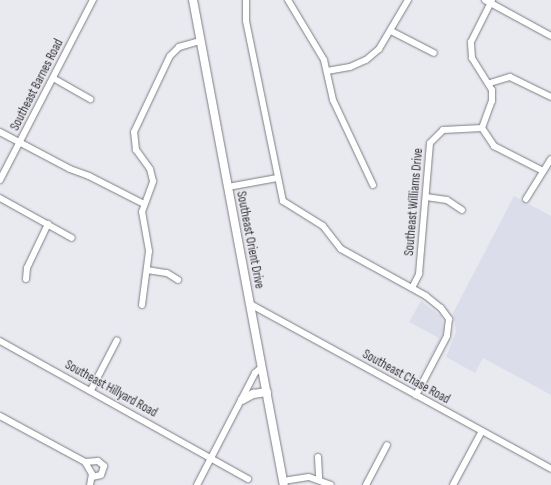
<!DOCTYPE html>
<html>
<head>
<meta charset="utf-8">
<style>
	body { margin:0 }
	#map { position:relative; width:551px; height:485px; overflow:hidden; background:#e9e9f0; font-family:"Sofia Sans Condensed",sans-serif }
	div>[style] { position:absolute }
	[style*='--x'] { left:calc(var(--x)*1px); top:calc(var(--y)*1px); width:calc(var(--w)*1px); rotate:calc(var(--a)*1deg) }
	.built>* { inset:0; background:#dcddea }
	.roads { filter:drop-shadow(0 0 1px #7c7d83) drop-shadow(0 0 1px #7c7d83) }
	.minor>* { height:6px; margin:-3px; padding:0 3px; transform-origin:3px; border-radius:3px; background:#fff }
	.major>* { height:8px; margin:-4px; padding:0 4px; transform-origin:4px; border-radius:4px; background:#fff }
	span { translate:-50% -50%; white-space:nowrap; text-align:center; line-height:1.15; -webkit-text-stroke:3px #e9e9f0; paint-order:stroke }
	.street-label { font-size:13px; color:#363639 }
</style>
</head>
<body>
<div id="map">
	<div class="built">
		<div style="clip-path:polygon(514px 196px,551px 216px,551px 395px,483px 358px,475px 373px,446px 357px,456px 332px,453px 313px)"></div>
		<div style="clip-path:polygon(421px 301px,441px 316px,444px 328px,442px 335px,415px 384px,439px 338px,409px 322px)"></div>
	</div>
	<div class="roads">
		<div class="minor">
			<div style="--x:246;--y:0;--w:21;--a:90"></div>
			<div style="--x:246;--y:21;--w:184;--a:78.4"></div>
			<div style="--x:283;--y:201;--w:47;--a:32"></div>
			<div style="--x:323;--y:226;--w:29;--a:52"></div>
			<div style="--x:341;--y:249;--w:97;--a:28.9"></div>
			<div style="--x:426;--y:296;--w:19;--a:39"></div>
			<div style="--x:441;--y:308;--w:14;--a:54"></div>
			<div style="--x:449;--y:319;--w:17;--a:97"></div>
			<div style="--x:447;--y:336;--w:67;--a:117.7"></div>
			<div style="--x:288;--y:0;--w:70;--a:59"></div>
			<div style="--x:324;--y:60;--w:41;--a:77.3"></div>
			<div style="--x:333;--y:100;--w:94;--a:64.8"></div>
			<div style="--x:485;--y:0;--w:75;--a:28.6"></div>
			<div style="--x:391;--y:31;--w:48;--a:27.1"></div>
			<div style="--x:327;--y:71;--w:23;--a:-10"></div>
			<div style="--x:350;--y:67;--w:17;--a:-24"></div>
			<div style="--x:366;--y:60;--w:17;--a:-40"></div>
			<div style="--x:379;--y:49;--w:57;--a:-59.4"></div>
			<div style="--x:53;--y:78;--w:43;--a:29.6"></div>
			<div style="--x:490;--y:83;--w:21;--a:-17"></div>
			<div style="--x:510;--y:77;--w:46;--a:26"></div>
			<div style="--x:482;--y:128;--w:29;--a:-70"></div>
			<div style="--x:492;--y:101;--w:11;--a:-90"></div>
			<div style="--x:492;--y:90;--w:38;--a:-122"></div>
			<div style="--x:472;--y:58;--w:16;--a:-94"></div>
			<div style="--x:471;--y:42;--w:47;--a:-63.4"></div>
			<div style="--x:482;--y:128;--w:22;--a:56"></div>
			<div style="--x:494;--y:146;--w:55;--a:27"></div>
			<div style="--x:0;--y:132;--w:79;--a:27.9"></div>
			<div style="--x:70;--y:169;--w:20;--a:20"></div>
			<div style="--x:89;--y:176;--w:62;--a:27"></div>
			<div style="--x:0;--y:180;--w:203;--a:-62.7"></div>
			<div style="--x:228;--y:187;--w:50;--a:-10.4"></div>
			<div style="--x:426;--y:197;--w:21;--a:8"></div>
			<div style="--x:447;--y:200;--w:18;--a:34"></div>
			<div style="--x:0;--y:198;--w:82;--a:29.1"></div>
			<div style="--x:526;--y:199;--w:47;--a:-58"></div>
			<div style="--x:147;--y:270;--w:20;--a:9"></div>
			<div style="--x:167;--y:273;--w:13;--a:32"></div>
			<div style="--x:26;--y:279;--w:11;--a:-85"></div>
			<div style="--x:27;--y:268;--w:49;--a:-64.5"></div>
			<div style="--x:412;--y:288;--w:16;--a:-63"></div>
			<div style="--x:419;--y:274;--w:131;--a:-85.2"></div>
			<div style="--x:430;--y:143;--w:18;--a:-45"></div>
			<div style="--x:443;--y:130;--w:39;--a:-3"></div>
			<div style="--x:250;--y:304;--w:343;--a:28.7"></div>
			<div style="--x:142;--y:305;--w:54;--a:-82.6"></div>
			<div style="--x:149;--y:251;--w:40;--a:-100"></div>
			<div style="--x:142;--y:212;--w:33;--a:-70"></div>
			<div style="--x:153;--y:181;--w:12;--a:-104"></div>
			<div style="--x:150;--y:169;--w:24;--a:-126"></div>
			<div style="--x:136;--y:150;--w:18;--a:-96"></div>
			<div style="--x:134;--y:132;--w:84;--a:-64.7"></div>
			<div style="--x:170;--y:56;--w:13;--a:-45"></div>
			<div style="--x:179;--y:47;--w:22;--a:-16"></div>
			<div style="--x:0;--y:341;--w:284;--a:29.1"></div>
			<div style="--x:91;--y:390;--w:56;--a:-62.5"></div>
			<div style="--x:0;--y:416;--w:97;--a:28.4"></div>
			<div style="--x:85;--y:462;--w:14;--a:60"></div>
			<div style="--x:92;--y:474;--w:11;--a:100"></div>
			<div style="--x:318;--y:457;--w:22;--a:87"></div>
			<div style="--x:85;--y:462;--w:13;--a:-4"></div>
			<div style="--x:98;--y:461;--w:8;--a:40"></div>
			<div style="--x:104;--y:466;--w:9;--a:108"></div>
			<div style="--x:101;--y:475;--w:9;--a:167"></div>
			<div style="--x:283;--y:481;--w:26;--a:-9"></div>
			<div style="--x:309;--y:477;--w:23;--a:20"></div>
			<div style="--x:197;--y:485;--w:126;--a:-62.6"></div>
			<div style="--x:255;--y:373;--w:9;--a:-41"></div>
			<div style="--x:366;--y:485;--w:45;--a:-62.3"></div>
			<div style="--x:453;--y:485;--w:61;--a:-61.8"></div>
		</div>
		<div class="major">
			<div style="--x:193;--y:0;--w:493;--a:79.4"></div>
			<div style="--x:242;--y:400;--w:13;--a:-29"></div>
			<div style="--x:253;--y:394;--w:14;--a:-8"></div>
		</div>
	</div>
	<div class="street-label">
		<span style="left:37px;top:85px;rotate:-63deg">Southeast Barnes Road</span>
		<span style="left:414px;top:202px;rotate:-85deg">Southeast Williams Drive</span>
		<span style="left:250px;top:240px;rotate:79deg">Southeast Orient Drive</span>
		<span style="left:406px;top:377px;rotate:29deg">Southeast Chase Road</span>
		<span style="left:111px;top:389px;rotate:29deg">Southeast Hillyard Road</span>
	</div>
</div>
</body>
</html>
